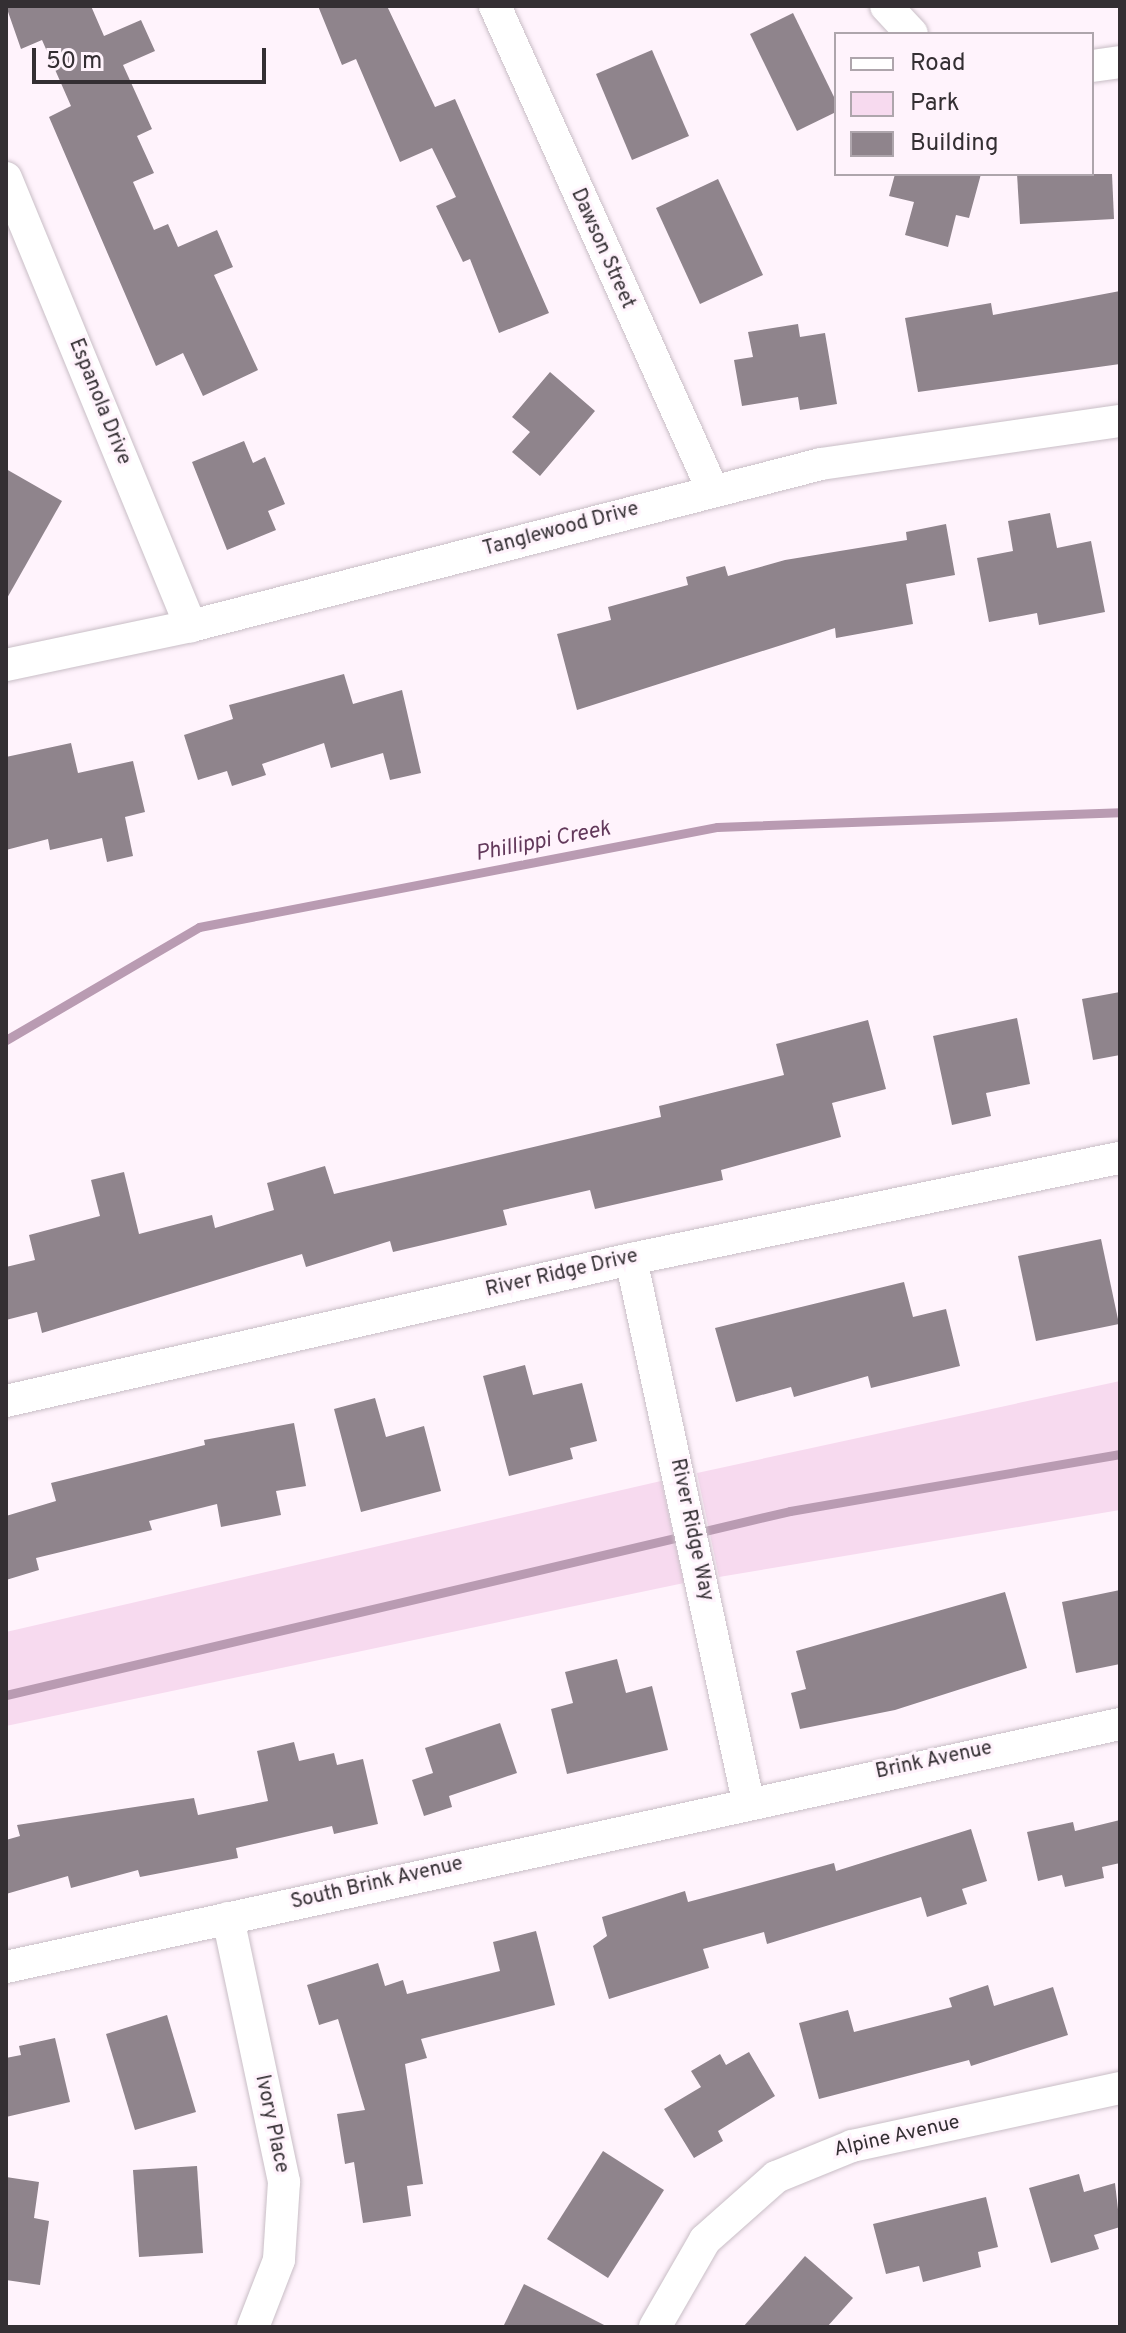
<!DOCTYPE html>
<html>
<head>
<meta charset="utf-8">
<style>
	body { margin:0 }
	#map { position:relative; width:1126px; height:2333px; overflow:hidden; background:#fff3fc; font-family:Overpass,sans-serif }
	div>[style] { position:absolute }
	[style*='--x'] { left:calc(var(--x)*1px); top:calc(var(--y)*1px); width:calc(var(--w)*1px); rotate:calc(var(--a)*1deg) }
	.green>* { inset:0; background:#f7daef }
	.stream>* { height:9px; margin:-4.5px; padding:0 4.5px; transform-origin:4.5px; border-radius:4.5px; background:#b99bb2 }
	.building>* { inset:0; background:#8f848c }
	.roads { filter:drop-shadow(0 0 2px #c9bec6) drop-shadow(0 0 2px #c9bec6) }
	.street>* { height:32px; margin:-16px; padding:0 16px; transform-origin:16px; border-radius:16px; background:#fff }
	span { translate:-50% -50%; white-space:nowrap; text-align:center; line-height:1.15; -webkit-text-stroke:6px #fff3fc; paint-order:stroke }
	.street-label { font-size:20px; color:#342f33 }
	.water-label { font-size:22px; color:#62385a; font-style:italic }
	.frame { position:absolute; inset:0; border:8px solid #342f33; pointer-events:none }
	.legend { position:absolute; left:834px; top:32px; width:260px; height:144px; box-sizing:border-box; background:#fff3fc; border:2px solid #aea5ac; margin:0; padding:10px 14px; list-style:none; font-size:24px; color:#342f33 }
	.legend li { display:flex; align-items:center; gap:16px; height:40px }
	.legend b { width:40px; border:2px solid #aea5ac }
	.scale { position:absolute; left:32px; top:48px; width:234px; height:36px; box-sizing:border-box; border:4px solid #342f33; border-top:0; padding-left:10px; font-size:24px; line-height:28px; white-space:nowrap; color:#342f33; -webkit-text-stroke:6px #fff3fc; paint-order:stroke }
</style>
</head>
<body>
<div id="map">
	<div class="green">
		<div style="clip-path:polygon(1120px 1381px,1120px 1510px,719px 1577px,697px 1473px)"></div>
		<div style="clip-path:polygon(661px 1481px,684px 1583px,6px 1726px,6px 1632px)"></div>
	</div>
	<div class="stream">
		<div style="--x:6;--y:1040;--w:224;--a:-30.3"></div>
		<div style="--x:199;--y:927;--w:528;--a:-10.93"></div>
		<div style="--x:717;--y:827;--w:403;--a:-2.1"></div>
		<div style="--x:6;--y:1695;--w:805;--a:-13.21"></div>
		<div style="--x:790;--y:1511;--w:335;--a:-9.8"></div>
	</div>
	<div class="building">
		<div style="clip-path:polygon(6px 6px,91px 6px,104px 36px,141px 20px,155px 51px,123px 65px,152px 129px,137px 136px,154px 173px,133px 182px,154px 230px,168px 224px,178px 247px,217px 230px,233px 267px,214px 275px,258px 370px,203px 396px,183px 353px,156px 366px,49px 117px,71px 106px,42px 40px,21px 49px)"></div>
		<div style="clip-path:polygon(318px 6px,387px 6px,435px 107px,455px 99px,549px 313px,499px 333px,470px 259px,463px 262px,436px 206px,456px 197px,432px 148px,400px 162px,356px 59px,342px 65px)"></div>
		<div style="clip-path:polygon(793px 13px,836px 101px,836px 112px,797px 131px,750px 34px)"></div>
		<div style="clip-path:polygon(652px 50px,689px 136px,632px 160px,596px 74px)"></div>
		<div style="clip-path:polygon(895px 174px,981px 174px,969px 218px,956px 215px,948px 247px,905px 235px,914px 202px,889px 196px)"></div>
		<div style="clip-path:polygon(1017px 174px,1112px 174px,1114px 219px,1020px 224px)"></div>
		<div style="clip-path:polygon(718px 179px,763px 275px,700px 304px,656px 208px)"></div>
		<div style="clip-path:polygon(1120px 291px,1120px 364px,918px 392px,905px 318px,991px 303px,993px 315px)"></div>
		<div style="clip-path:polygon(798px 324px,800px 337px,825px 333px,837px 404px,800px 410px,798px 397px,742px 406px,734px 360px,753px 357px,748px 332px)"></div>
		<div style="clip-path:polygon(550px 372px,595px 411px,540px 476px,512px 452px,530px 432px,512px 417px)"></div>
		<div style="clip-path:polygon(244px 441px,253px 463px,265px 457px,285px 504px,268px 511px,276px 530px,227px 550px,192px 462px)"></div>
		<div style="clip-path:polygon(6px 469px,62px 501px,6px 600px)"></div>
		<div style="clip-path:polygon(1050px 513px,1057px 548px,1091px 541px,1105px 612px,1039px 625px,1037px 613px,989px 622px,977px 558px,1013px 551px,1008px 521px)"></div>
		<div style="clip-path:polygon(946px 524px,955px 575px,906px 584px,913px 624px,836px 638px,835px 628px,577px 710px,557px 634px,611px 620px,608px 607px,688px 585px,686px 577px,725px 566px,728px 576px,785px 560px,907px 540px,906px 532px)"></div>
		<div style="clip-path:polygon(344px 674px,353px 704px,402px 690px,421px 773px,390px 780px,383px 753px,331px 768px,324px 743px,262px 764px,266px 775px,232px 786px,227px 771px,198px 780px,184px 735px,233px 719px,229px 705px)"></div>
		<div style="clip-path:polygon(71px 743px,78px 773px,133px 761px,145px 812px,125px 817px,133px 856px,107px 862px,102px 838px,50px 850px,48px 839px,6px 850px,6px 757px)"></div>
		<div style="clip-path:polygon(1120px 992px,1120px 1055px,1093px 1060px,1082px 999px)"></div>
		<div style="clip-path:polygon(1017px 1018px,1030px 1084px,986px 1093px,991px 1116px,952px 1125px,933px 1036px)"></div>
		<div style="clip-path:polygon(868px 1020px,886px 1089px,832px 1103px,841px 1137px,721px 1170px,723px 1180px,595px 1209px,590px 1190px,503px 1210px,507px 1225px,393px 1252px,390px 1241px,306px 1267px,302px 1254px,42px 1333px,37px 1312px,6px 1320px,6px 1267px,35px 1260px,29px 1235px,100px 1216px,91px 1180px,124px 1172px,139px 1234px,212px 1215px,215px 1228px,274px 1210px,267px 1183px,325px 1166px,334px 1194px,661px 1117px,659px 1106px,784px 1075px,776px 1044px)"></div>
		<div style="clip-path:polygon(1101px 1239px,1119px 1324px,1036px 1341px,1018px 1256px)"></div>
		<div style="clip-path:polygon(904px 1282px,913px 1317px,946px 1309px,960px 1366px,871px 1388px,868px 1376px,794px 1397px,791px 1387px,736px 1402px,715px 1328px)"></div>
		<div style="clip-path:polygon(525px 1365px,533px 1395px,582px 1383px,597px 1441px,570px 1448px,573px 1459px,509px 1476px,483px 1376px)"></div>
		<div style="clip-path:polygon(375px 1398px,386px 1437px,424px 1426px,441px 1491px,361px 1512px,334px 1409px)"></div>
		<div style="clip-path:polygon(294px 1423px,306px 1486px,276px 1491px,281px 1515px,221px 1527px,217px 1504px,149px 1521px,152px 1530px,36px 1558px,39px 1570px,6px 1580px,6px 1516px,56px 1501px,51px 1483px,205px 1445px,204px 1440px)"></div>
		<div style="clip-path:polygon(1120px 1590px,1120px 1664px,1076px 1673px,1062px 1602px)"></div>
		<div style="clip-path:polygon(1005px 1592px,1027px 1668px,895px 1710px,800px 1729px,791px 1693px,806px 1689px,796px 1651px)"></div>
		<div style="clip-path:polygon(617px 1659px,626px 1693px,652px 1686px,668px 1750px,567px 1774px,551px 1709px,573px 1703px,565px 1672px)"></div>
		<div style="clip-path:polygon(500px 1723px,517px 1773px,449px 1796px,452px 1807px,424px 1816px,412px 1780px,433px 1773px,425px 1748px)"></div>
		<div style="clip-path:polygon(294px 1742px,299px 1761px,334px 1753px,337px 1765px,363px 1759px,378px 1824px,334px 1834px,332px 1826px,236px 1848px,238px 1858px,140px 1877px,138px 1870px,71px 1888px,68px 1876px,6px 1894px,6px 1840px,20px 1836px,17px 1825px,194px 1798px,198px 1815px,268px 1801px,257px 1751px)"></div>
		<div style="clip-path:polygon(1120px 1820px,1120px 1863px,1102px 1867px,1104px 1878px,1065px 1887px,1062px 1875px,1038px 1881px,1027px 1832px,1073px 1822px,1075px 1831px)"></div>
		<div style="clip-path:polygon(971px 1829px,987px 1881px,962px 1889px,967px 1904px,927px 1917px,921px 1897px,767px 1944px,764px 1932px,703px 1949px,709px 1968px,609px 1999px,593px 1946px,607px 1936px,602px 1917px,685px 1891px,688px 1902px,834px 1863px,836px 1871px)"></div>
		<div style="clip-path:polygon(536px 1931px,555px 2005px,421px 2039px,427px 2058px,405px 2064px,423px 2184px,407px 2186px,411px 2216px,363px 2223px,354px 2162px,345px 2164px,337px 2114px,365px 2110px,338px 2019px,319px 2025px,307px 1985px,378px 1963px,385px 1986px,403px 1980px,407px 1994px,500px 1971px,493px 1942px)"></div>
		<div style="clip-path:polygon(988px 1985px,994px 2006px,1053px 1987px,1068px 2035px,971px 2066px,969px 2060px,819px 2099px,799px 2023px,848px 2010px,854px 2032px,952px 2007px,949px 1998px)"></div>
		<div style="clip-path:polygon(167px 2015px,196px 2112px,135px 2130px,106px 2034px)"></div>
		<div style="clip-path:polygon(55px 2038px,70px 2102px,6px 2117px,6px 2058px,21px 2055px,19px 2046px)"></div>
		<div style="clip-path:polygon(749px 2052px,775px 2096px,718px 2131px,723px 2141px,694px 2158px,664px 2109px,701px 2087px,691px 2071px,720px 2054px,726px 2065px)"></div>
		<div style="clip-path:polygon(603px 2151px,664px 2190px,608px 2278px,547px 2239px)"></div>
		<div style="clip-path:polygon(197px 2166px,203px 2253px,139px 2257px,133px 2170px)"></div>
		<div style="clip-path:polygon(1079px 2174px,1084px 2192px,1115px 2183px,1120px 2227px,1094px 2235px,1099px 2249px,1051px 2263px,1029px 2188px)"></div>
		<div style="clip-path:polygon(6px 2177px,39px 2182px,34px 2218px,49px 2221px,40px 2285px,6px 2280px)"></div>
		<div style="clip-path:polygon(986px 2197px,998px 2247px,978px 2252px,981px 2267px,923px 2282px,919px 2266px,886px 2274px,873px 2224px)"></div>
		<div style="clip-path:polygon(805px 2256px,853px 2298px,827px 2327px,743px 2327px)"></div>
		<div style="clip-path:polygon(524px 2284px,608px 2327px,503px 2327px)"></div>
	</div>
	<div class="roads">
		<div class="street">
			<div style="--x:495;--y:6;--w:532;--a:65.8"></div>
			<div style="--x:886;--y:6;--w:38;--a:47"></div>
			<div style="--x:1092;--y:66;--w:28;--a:-8"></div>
			<div style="--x:6;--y:178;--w:485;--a:67.6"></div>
			<div style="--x:6;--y:665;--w:189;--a:-11.9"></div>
			<div style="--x:191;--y:626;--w:650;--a:-14.42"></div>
			<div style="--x:821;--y:464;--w:302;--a:-8.2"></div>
			<div style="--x:631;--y:1259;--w:554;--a:77.82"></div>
			<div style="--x:6;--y:1401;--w:641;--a:-12.8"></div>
			<div style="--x:631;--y:1259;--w:499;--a:-11.7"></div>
			<div style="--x:228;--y:1918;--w:270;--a:78"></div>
			<div style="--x:284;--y:2182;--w:78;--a:93.7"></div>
			<div style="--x:279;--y:2260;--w:72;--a:111.2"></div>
			<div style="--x:6;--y:1967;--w:1140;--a:-12.31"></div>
			<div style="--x:655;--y:2327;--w:100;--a:-60.1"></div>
			<div style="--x:705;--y:2240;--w:95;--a:-41.6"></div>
			<div style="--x:776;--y:2177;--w:82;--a:-22.2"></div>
			<div style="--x:852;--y:2146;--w:274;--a:-12.2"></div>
		</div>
	</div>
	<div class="street-label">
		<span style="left:602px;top:249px;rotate:66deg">Dawson Street</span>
		<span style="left:99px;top:402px;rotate:68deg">Espanola Drive</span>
		<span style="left:561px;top:530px;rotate:-15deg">Tanglewood Drive</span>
		<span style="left:562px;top:1274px;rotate:-13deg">River Ridge Drive</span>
		<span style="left:691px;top:1530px;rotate:78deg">River Ridge Way</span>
		<span style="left:934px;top:1761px;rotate:-12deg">Brink Avenue</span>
		<span style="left:377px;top:1884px;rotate:-13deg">South Brink Avenue</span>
		<span style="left:271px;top:2124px;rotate:78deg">Ivory Place</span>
		<span style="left:897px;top:2137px;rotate:-13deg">Alpine Avenue</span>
	</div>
	<div class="water-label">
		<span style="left:543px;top:842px;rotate:-11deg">Phillippi Creek</span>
	</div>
	<div class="frame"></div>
	<ul class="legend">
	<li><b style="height:10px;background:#fff"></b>Road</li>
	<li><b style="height:22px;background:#f7daef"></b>Park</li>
	<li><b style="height:22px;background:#8f848c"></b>Building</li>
	</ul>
	<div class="scale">50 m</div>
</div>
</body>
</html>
